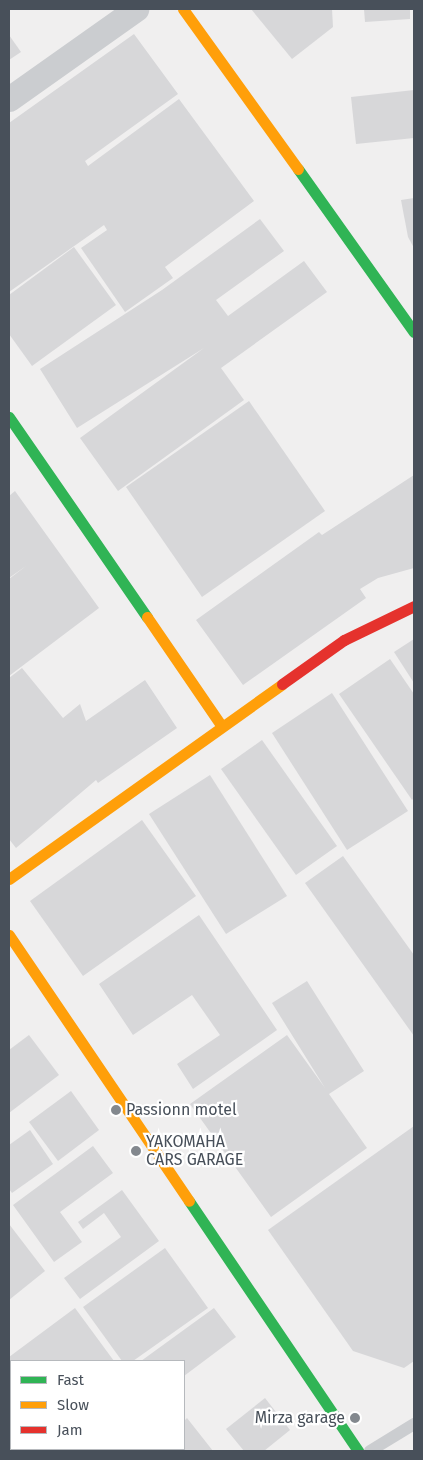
<!DOCTYPE html>
<html>
<head>
<meta charset="utf-8">
<style>
	body { margin:0 }
	#map { position:relative; width:423px; height:1460px; overflow:hidden; background:#f0efef; font-family:"Fira Sans",sans-serif }
	div>[style] { position:absolute }
	[style*='--x'] { left:calc(var(--x)*1px); top:calc(var(--y)*1px); width:calc(var(--w)*1px); rotate:calc(var(--a)*1deg) }
	.building>* { inset:0; background:#d7d7d9 }
	.lane>* { height:12px; margin:-6px; padding:0 6px; transform-origin:6px; border-radius:6px; background:#cbcdd0 }
	.street>* { height:25px; margin:-12.5px; padding:0 12.5px; transform-origin:12.5px; border-radius:12.5px; background:#cbcdd0 }
	.fast>* { height:11px; margin:-5.5px; padding:0 5.5px; transform-origin:5.5px; border-radius:5.5px; background:#30b455 }
	.slow>* { height:11px; margin:-5.5px; padding:0 5.5px; transform-origin:5.5px; border-radius:5.5px; background:#ff9f0a }
	.jam>* { height:11px; margin:-5.5px; padding:0 5.5px; transform-origin:5.5px; border-radius:5.5px; background:#e5322d }
	.dots>* { width:14px; height:14px; translate:-50% -50%; box-sizing:border-box; border:2px solid #fff; border-radius:50% }
	span { translate:-50% -50%; white-space:nowrap; text-align:center; line-height:1.15; -webkit-text-stroke:4.5px #fff; paint-order:stroke }
	.poi-label { font-size:16px; color:#48505a }
	.left { translate:0 -50%; text-align:left }
	.right { translate:-100% -50%; text-align:right }
	.frame { position:absolute; inset:0; border:10px solid #48505a; pointer-events:none }
	.legend { position:absolute; left:10px; top:1360px; width:175px; height:90px; box-sizing:border-box; background:#fff; border:1px solid #b6b9bd; margin:0; padding:6px 9px; list-style:none; font-size:15px; color:#48505a }
	.legend li { display:flex; align-items:center; gap:10px; height:25px }
	.legend b { width:25px; border:1px solid #b6b9bd }
</style>
</head>
<body>
<div id="map">
	<div class="building">
		<div style="clip-path:polygon(251px 9px,332px 9px,333px 27px,292px 59px)"></div>
		<div style="clip-path:polygon(364px 9px,410px 9px,410px 19px,365px 22px)"></div>
		<div style="clip-path:polygon(134px 34px,178px 94px,85px 161px,88px 166px,179px 99px,254px 201px,165px 267px,173px 278px,125px 312px,81px 248px,107px 230px,104px 225px,9px 292px,9px 123px)"></div>
		<div style="clip-path:polygon(9px 35px,21px 52px,9px 60px)"></div>
		<div style="clip-path:polygon(414px 90px,414px 138px,356px 144px,351px 97px)"></div>
		<div style="clip-path:polygon(414px 198px,414px 248px,408px 237px,401px 200px)"></div>
		<div style="clip-path:polygon(260px 219px,284px 251px,216px 300px,228px 316px,304px 261px,327px 292px,221px 368px,244px 400px,118px 491px,80px 438px,204px 348px,77px 428px,40px 369px,162px 290px)"></div>
		<div style="clip-path:polygon(74px 247px,116px 305px,32px 366px,9px 334px,9px 295px)"></div>
		<div style="clip-path:polygon(249px 401px,325px 511px,202px 597px,126px 487px)"></div>
		<div style="clip-path:polygon(414px 475px,414px 568px,378px 578px,360px 589px,366px 598px,243px 685px,196px 620px,319px 532px,322px 535px)"></div>
		<div style="clip-path:polygon(15px 491px,99px 608px,9px 676px,9px 579px,26px 566px,9px 578px,9px 496px)"></div>
		<div style="clip-path:polygon(414px 639px,414px 683px,394px 652px)"></div>
		<div style="clip-path:polygon(390px 659px,414px 694px,414px 798px,412px 800px,339px 694px)"></div>
		<div style="clip-path:polygon(22px 668px,63px 718px,80px 704px,86px 721px,145px 680px,177px 728px,98px 783px,96px 780px,16px 848px,9px 839px,9px 678px)"></div>
		<div style="clip-path:polygon(332px 693px,408px 811px,347px 850px,272px 733px)"></div>
		<div style="clip-path:polygon(262px 740px,337px 846px,296px 875px,221px 769px)"></div>
		<div style="clip-path:polygon(210px 775px,287px 896px,226px 934px,149px 814px)"></div>
		<div style="clip-path:polygon(142px 820px,196px 896px,83px 976px,30px 901px)"></div>
		<div style="clip-path:polygon(343px 856px,414px 955px,414px 1036px,305px 883px)"></div>
		<div style="clip-path:polygon(199px 915px,277px 1030px,193px 1089px,177px 1064px,220px 1035px,192px 995px,133px 1035px,99px 984px)"></div>
		<div style="clip-path:polygon(307px 981px,364px 1071px,329px 1094px,367px 1148px,271px 1217px,190px 1104px,287px 1035px,325px 1088px,272px 1003px)"></div>
		<div style="clip-path:polygon(29px 1035px,59px 1075px,9px 1113px,9px 1050px)"></div>
		<div style="clip-path:polygon(71px 1091px,99px 1130px,58px 1161px,29px 1122px)"></div>
		<div style="clip-path:polygon(414px 1126px,414px 1361px,404px 1368px,353px 1351px,268px 1230px)"></div>
		<div style="clip-path:polygon(30px 1130px,53px 1164px,12px 1193px,9px 1189px,9px 1145px)"></div>
		<div style="clip-path:polygon(93px 1146px,113px 1173px,60px 1212px,82px 1242px,54px 1262px,13px 1205px)"></div>
		<div style="clip-path:polygon(122px 1190px,159px 1241px,80px 1299px,64px 1278px,121px 1237px,104px 1213px,83px 1229px,78px 1222px)"></div>
		<div style="clip-path:polygon(9px 1224px,45px 1271px,9px 1300px)"></div>
		<div style="clip-path:polygon(165px 1248px,208px 1308px,133px 1361px,122px 1361px,83px 1307px)"></div>
		<div style="clip-path:polygon(75px 1308px,114px 1361px,11px 1361px,9px 1449px,9px 1357px)"></div>
		<div style="clip-path:polygon(214px 1308px,236px 1337px,184px 1376px,184px 1361px,141px 1361px)"></div>
		<div style="clip-path:polygon(265px 1398px,290px 1430px,264px 1451px,244px 1451px,226px 1429px)"></div>
		<div style="clip-path:polygon(187px 1418px,213px 1451px,159px 1451px,157px 1449px,184px 1449px,184px 1421px)"></div>
		<div style="clip-path:polygon(22px 1449px,79px 1449px,19px 1451px)"></div>
		<div style="clip-path:polygon(98px 1449px,147px 1449px,149px 1451px,100px 1451px)"></div>
	</div>
	<div class="lane">
		<div style="--x:370;--y:1451;--w:52;--a:-31.5"></div>
	</div>
	<div class="street">
		<div style="--x:9;--y:99;--w:156;--a:-35.3"></div>
	</div>
	<div class="fast">
		<div style="--x:298;--y:169;--w:200;--a:54.6"></div>
		<div style="--x:9;--y:417;--w:243;--a:55.4"></div>
		<div style="--x:189;--y:1201;--w:302;--a:55.9"></div>
	</div>
	<div class="slow">
		<div style="--x:183;--y:9;--w:197;--a:54.3"></div>
		<div style="--x:147;--y:617;--w:131;--a:55.6"></div>
		<div style="--x:9;--y:879;--w:335;--a:-35.5"></div>
		<div style="--x:9;--y:935;--w:321;--a:55.9"></div>
	</div>
	<div class="jam">
		<div style="--x:282;--y:684;--w:76;--a:-35.4"></div>
		<div style="--x:344;--y:640;--w:78;--a:-25.9"></div>
	</div>
	<div class="dots">
		<div style="left:116px;top:1110px;background:#83888e"></div>
		<div style="left:136px;top:1151px;background:#83888e"></div>
		<div style="left:355px;top:1418px;background:#83888e"></div>
	</div>
	<div class="poi-label">
		<span class="left" style="left:126px;top:1110px">Passionn motel</span>
		<span class="left" style="left:146px;top:1151px">YAKOMAHA<br>CARS GARAGE</span>
		<span class="right" style="left:345px;top:1418px">Mirza garage</span>
	</div>
	<div class="frame"></div>
	<ul class="legend">
	<li><b style="height:6px;background:#30b455"></b>Fast</li>
	<li><b style="height:6px;background:#ff9f0a"></b>Slow</li>
	<li><b style="height:6px;background:#e5322d"></b>Jam</li>
	</ul>
</div>
</body>
</html>
